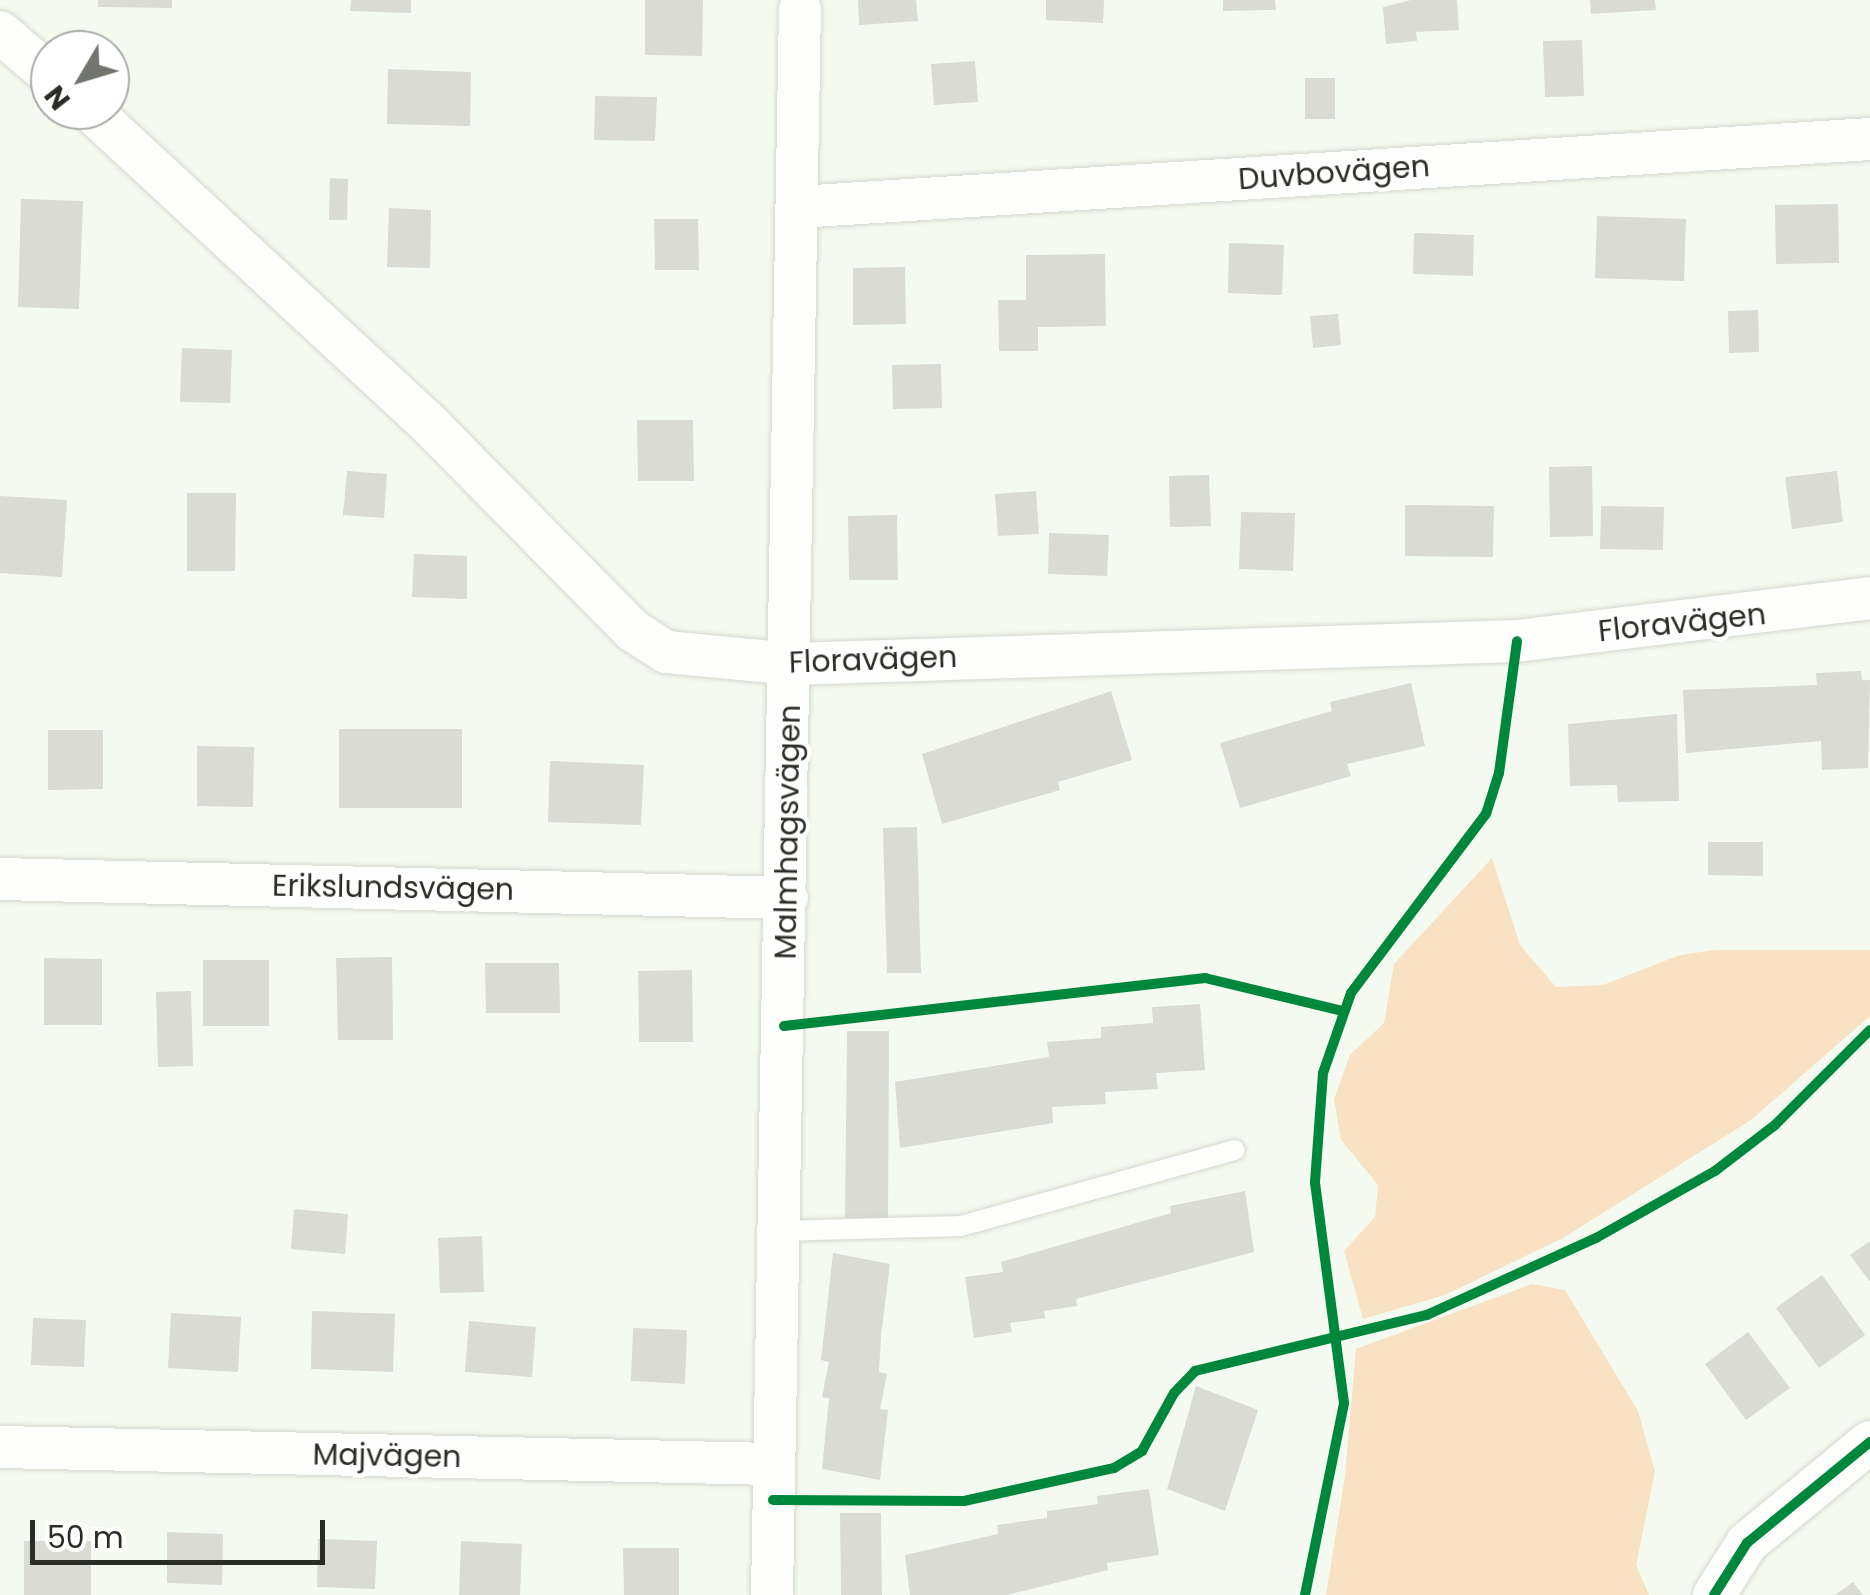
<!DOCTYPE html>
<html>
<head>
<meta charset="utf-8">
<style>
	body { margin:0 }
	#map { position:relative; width:1870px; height:1595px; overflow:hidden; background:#f5faf0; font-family:Poppins,sans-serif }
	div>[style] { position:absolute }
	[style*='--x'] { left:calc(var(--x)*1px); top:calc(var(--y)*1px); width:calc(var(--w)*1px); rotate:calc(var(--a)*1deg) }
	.green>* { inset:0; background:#f9e2c3 }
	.building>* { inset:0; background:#dadbd3 }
	.roads { filter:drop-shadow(0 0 2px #d3d7d0) drop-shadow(0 0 2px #d3d7d0) }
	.lane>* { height:20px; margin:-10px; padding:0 10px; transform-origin:10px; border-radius:10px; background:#fefefd }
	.street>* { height:42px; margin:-21px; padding:0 21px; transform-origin:21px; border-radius:21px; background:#fefefd }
	.cycleway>* { height:10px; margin:-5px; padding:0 5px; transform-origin:5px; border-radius:5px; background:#00873e }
	span { translate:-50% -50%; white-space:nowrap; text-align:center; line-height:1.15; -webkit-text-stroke:9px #fff; paint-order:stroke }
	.street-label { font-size:30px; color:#2a2d26 }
	.north { position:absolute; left:30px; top:30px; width:100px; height:100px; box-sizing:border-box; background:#fff; border:2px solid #aaaba8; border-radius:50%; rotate:232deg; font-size:28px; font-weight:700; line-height:40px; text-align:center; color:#2a2d26 }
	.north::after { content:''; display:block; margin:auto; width:35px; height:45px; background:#71756d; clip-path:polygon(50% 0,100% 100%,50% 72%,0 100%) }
	.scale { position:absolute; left:30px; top:1520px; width:295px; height:45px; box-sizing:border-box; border:5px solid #2a2d26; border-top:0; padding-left:12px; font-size:30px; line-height:35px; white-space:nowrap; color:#2a2d26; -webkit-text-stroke:8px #fff; paint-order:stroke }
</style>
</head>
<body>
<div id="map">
	<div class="green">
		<div style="clip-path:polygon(1492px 858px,1520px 945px,1556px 987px,1603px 985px,1680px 955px,1715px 950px,1870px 950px,1870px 1016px,1751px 1120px,1563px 1238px,1445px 1295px,1363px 1319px,1344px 1251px,1375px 1217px,1378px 1185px,1341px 1140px,1334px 1099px,1350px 1055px,1384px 1023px,1394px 964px)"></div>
		<div style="clip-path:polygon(1532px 1284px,1565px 1290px,1638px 1411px,1655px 1472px,1636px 1565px,1649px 1595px,1326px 1595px,1345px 1476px,1356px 1349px)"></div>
	</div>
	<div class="building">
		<div style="clip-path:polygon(98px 0,172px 0,172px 8px,98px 7px)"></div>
		<div style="clip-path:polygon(351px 0,411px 0,411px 13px,350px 11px)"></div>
		<div style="clip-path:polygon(645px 0,703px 0,702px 56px,645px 55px)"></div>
		<div style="clip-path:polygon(858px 0,916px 0,918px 21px,859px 25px)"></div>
		<div style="clip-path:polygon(1046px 0,1104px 0,1103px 23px,1046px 20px)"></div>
		<div style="clip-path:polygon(1223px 0,1275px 0,1276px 10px,1223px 11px)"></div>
		<div style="clip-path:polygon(1411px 0,1457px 0,1459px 30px,1416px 32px,1417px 41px,1386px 44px,1383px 7px)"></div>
		<div style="clip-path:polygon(1590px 0,1655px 0,1656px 10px,1591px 14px)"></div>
		<div style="clip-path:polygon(1582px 40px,1584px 96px,1545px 97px,1543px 41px)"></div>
		<div style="clip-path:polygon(975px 61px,978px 102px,934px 105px,931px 64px)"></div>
		<div style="clip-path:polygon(388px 69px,471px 72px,470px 126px,387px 124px)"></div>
		<div style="clip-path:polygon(1305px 78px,1335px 78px,1335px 119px,1305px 119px)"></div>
		<div style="clip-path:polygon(595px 96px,657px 97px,655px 141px,594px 140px)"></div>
		<div style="clip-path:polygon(330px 178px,348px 179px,347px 220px,329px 220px)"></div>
		<div style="clip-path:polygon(21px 199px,83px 201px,79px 309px,18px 307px)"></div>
		<div style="clip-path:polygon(1838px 204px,1839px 263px,1776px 264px,1775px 205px)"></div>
		<div style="clip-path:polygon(389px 208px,431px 210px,430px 268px,387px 267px)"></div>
		<div style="clip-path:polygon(1597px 216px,1686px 219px,1684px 281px,1595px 278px)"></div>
		<div style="clip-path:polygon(654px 219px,698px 219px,699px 270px,655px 270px)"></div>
		<div style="clip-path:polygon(1414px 233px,1474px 235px,1473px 276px,1413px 274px)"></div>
		<div style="clip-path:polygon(1229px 243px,1284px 245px,1282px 295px,1228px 293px)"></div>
		<div style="clip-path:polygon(1105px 254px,1106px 326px,1038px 327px,1038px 351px,999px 351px,998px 300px,1026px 300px,1026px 255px)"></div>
		<div style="clip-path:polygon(905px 267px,906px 324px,853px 325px,853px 268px)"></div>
		<div style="clip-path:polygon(1758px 310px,1759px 352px,1729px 353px,1728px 311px)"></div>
		<div style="clip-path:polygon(1338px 314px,1341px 345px,1313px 348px,1310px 316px)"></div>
		<div style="clip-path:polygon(182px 348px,232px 350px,230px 403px,180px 402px)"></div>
		<div style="clip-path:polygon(941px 364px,942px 408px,893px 409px,892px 365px)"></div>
		<div style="clip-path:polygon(637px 420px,693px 420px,694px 481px,638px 481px)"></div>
		<div style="clip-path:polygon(1592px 466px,1593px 536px,1550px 537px,1549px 467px)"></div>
		<div style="clip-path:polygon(347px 471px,387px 474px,384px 518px,343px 515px)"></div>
		<div style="clip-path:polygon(1837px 471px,1843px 522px,1792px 529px,1785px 477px)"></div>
		<div style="clip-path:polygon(1209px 475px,1211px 526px,1170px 527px,1169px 476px)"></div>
		<div style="clip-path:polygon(1036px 491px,1039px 534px,998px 536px,995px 494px)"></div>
		<div style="clip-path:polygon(187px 493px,236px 493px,235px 571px,187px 571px)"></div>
		<div style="clip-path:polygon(0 496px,67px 500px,62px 577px,0 573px)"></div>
		<div style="clip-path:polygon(1405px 505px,1494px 506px,1493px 557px,1405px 556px)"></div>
		<div style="clip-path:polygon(1601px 506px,1664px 507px,1663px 550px,1600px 549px)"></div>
		<div style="clip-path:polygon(1241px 512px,1295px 513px,1293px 571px,1239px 569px)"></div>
		<div style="clip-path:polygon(897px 515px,898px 580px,849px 580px,848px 516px)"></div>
		<div style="clip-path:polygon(1049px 533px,1109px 535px,1107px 576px,1048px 574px)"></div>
		<div style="clip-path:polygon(414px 554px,467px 556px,467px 599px,412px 597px)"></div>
		<div style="clip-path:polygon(1861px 671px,1862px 680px,1870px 680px,1868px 768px,1822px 770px,1821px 741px,1686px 753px,1683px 690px,1817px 685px,1816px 673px)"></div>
		<div style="clip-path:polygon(1411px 683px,1425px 746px,1347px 764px,1351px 776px,1240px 808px,1220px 743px,1332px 711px,1330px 702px)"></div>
		<div style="clip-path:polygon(1111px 691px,1132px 760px,1058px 782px,1060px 790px,942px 824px,922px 754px)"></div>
		<div style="clip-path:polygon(1677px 714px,1679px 801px,1618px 802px,1617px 785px,1570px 786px,1568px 724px)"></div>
		<div style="clip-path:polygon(339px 729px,462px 729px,462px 808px,339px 808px)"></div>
		<div style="clip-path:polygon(48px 730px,103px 730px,103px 789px,48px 790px)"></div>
		<div style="clip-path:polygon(197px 746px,254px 747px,253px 807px,197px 806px)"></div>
		<div style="clip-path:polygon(550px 761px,644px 765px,641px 825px,548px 822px)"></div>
		<div style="clip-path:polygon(917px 827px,921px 973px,887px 973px,883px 828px)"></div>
		<div style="clip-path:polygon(1708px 842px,1763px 842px,1763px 876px,1708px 875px)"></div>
		<div style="clip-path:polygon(392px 957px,393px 1040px,338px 1040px,336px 958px)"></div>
		<div style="clip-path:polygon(44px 958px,102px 959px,102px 1025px,44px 1025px)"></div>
		<div style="clip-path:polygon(203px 960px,269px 960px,269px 1026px,203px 1026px)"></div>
		<div style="clip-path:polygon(485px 963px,559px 963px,560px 1013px,486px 1013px)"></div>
		<div style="clip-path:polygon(692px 970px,693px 1042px,639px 1042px,638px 971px)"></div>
		<div style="clip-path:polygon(191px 991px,193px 1066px,158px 1067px,156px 992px)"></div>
		<div style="clip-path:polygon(1200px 1004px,1205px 1070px,1156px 1073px,1158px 1089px,1105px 1092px,1106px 1104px,1052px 1107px,1053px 1123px,900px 1148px,895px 1082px,1049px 1057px,1047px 1042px,1101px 1038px,1101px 1027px,1153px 1023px,1152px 1007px)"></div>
		<div style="clip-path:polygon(847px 1031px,889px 1031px,888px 1218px,845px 1218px)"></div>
		<div style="clip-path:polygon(1245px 1191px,1254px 1252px,1076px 1299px,1077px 1306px,1044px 1311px,1045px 1318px,1010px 1323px,1012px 1332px,974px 1338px,965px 1277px,1003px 1272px,1001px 1262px,1171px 1213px,1170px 1206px)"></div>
		<div style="clip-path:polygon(294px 1209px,348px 1214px,345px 1254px,291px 1249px)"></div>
		<div style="clip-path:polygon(482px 1236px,484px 1292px,440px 1293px,438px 1238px)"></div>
		<div style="clip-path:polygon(1870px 1241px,1870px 1282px,1850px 1255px)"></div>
		<div style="clip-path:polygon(833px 1253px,890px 1264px,881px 1336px,879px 1372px,887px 1374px,880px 1409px,888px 1410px,880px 1480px,822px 1469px,829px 1398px,822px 1397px,829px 1362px,821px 1360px)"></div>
		<div style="clip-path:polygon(1822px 1275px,1865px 1335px,1819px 1368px,1776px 1308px)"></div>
		<div style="clip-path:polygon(312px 1311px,395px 1314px,393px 1372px,311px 1369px)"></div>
		<div style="clip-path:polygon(171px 1313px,241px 1317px,238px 1372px,168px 1368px)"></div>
		<div style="clip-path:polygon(33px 1318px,86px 1320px,84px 1367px,31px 1365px)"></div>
		<div style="clip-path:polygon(469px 1321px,536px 1327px,532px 1377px,465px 1372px)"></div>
		<div style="clip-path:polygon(633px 1328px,687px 1330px,685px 1384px,631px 1381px)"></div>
		<div style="clip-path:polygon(1748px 1332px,1790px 1388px,1746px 1420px,1705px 1364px)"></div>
		<div style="clip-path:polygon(1196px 1386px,1258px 1410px,1225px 1511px,1167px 1489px)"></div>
		<div style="clip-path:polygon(1149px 1489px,1159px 1555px,1107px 1563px,1108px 1570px,1007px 1595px,910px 1595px,905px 1555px,998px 1534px,997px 1525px,1047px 1518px,1047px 1511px,1098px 1504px,1097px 1496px)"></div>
		<div style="clip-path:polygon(840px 1513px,881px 1513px,882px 1595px,841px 1595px)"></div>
		<div style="clip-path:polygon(167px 1532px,223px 1534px,222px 1585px,167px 1583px)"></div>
		<div style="clip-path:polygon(318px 1539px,377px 1541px,375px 1589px,317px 1587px)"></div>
		<div style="clip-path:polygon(24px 1541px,91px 1541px,91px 1595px,24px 1595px)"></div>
		<div style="clip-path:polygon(461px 1541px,522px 1544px,520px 1595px,459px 1595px)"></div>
		<div style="clip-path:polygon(623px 1548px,679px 1548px,679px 1595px,624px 1595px)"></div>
		<div style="clip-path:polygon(1853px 1582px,1863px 1595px,1835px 1595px)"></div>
	</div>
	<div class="roads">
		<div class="lane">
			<div style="--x:779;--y:1231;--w:182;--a:-1.6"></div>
			<div style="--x:961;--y:1226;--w:284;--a:-15.5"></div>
		</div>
		<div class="street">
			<div style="--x:0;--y:32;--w:66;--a:40.7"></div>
			<div style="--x:90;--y:110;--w:468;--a:42.8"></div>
			<div style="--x:433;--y:428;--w:284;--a:45.4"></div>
			<div style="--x:632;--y:630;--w:40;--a:32.9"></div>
			<div style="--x:666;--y:652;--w:127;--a:5.4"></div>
			<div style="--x:792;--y:664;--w:725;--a:-1.82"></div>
			<div style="--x:1517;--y:641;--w:356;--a:-6.9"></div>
			<div style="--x:798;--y:207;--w:1074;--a:-3.63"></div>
			<div style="--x:0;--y:879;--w:787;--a:1.38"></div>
			<div style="--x:0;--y:1447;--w:774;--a:1.26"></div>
			<div style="--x:772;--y:1595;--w:1586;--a:-88.99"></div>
			<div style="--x:1714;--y:1595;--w:62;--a:-57.6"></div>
			<div style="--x:1747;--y:1543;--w:159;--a:-39.4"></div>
		</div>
	</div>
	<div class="cycleway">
		<div style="--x:784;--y:1026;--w:424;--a:-6.5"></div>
		<div style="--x:1205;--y:978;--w:141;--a:13.5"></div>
		<div style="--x:773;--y:1500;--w:191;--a:0.3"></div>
		<div style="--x:964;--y:1501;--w:154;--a:-12.4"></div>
		<div style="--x:1114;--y:1468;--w:33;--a:-31"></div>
		<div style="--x:1142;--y:1451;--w:66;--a:-61.1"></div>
		<div style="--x:1174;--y:1393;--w:30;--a:-46"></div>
		<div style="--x:1195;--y:1371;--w:239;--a:-13.6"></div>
		<div style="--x:1427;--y:1315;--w:186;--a:-24.5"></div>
		<div style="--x:1596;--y:1238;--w:137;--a:-29.4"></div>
		<div style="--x:1715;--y:1171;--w:76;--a:-37.5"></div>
		<div style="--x:1775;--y:1125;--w:134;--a:-45"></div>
		<div style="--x:1305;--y:1595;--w:196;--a:-78.5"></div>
		<div style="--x:1344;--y:1403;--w:223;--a:-97.5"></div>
		<div style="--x:1315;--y:1182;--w:109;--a:-85.8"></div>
		<div style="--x:1323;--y:1073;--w:85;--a:-70.7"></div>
		<div style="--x:1351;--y:993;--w:224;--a:-53"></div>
		<div style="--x:1486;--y:814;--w:43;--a:-72.4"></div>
		<div style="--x:1499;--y:773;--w:133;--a:-82.2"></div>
		<div style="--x:1714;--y:1595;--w:62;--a:-57.6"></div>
		<div style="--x:1747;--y:1543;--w:159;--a:-39.4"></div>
	</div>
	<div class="street-label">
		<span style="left:1334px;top:173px;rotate:-4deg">Duvbovägen</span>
		<span style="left:1682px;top:623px;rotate:-6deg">Floravägen</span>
		<span style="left:873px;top:660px;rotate:-2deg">Floravägen</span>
		<span style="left:788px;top:832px;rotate:-89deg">Malmhagsvägen</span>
		<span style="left:393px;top:888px;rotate:1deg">Erikslundsvägen</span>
		<span style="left:387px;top:1456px;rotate:1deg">Majvägen</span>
	</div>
	<div class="north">N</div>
	<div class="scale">50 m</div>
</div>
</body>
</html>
